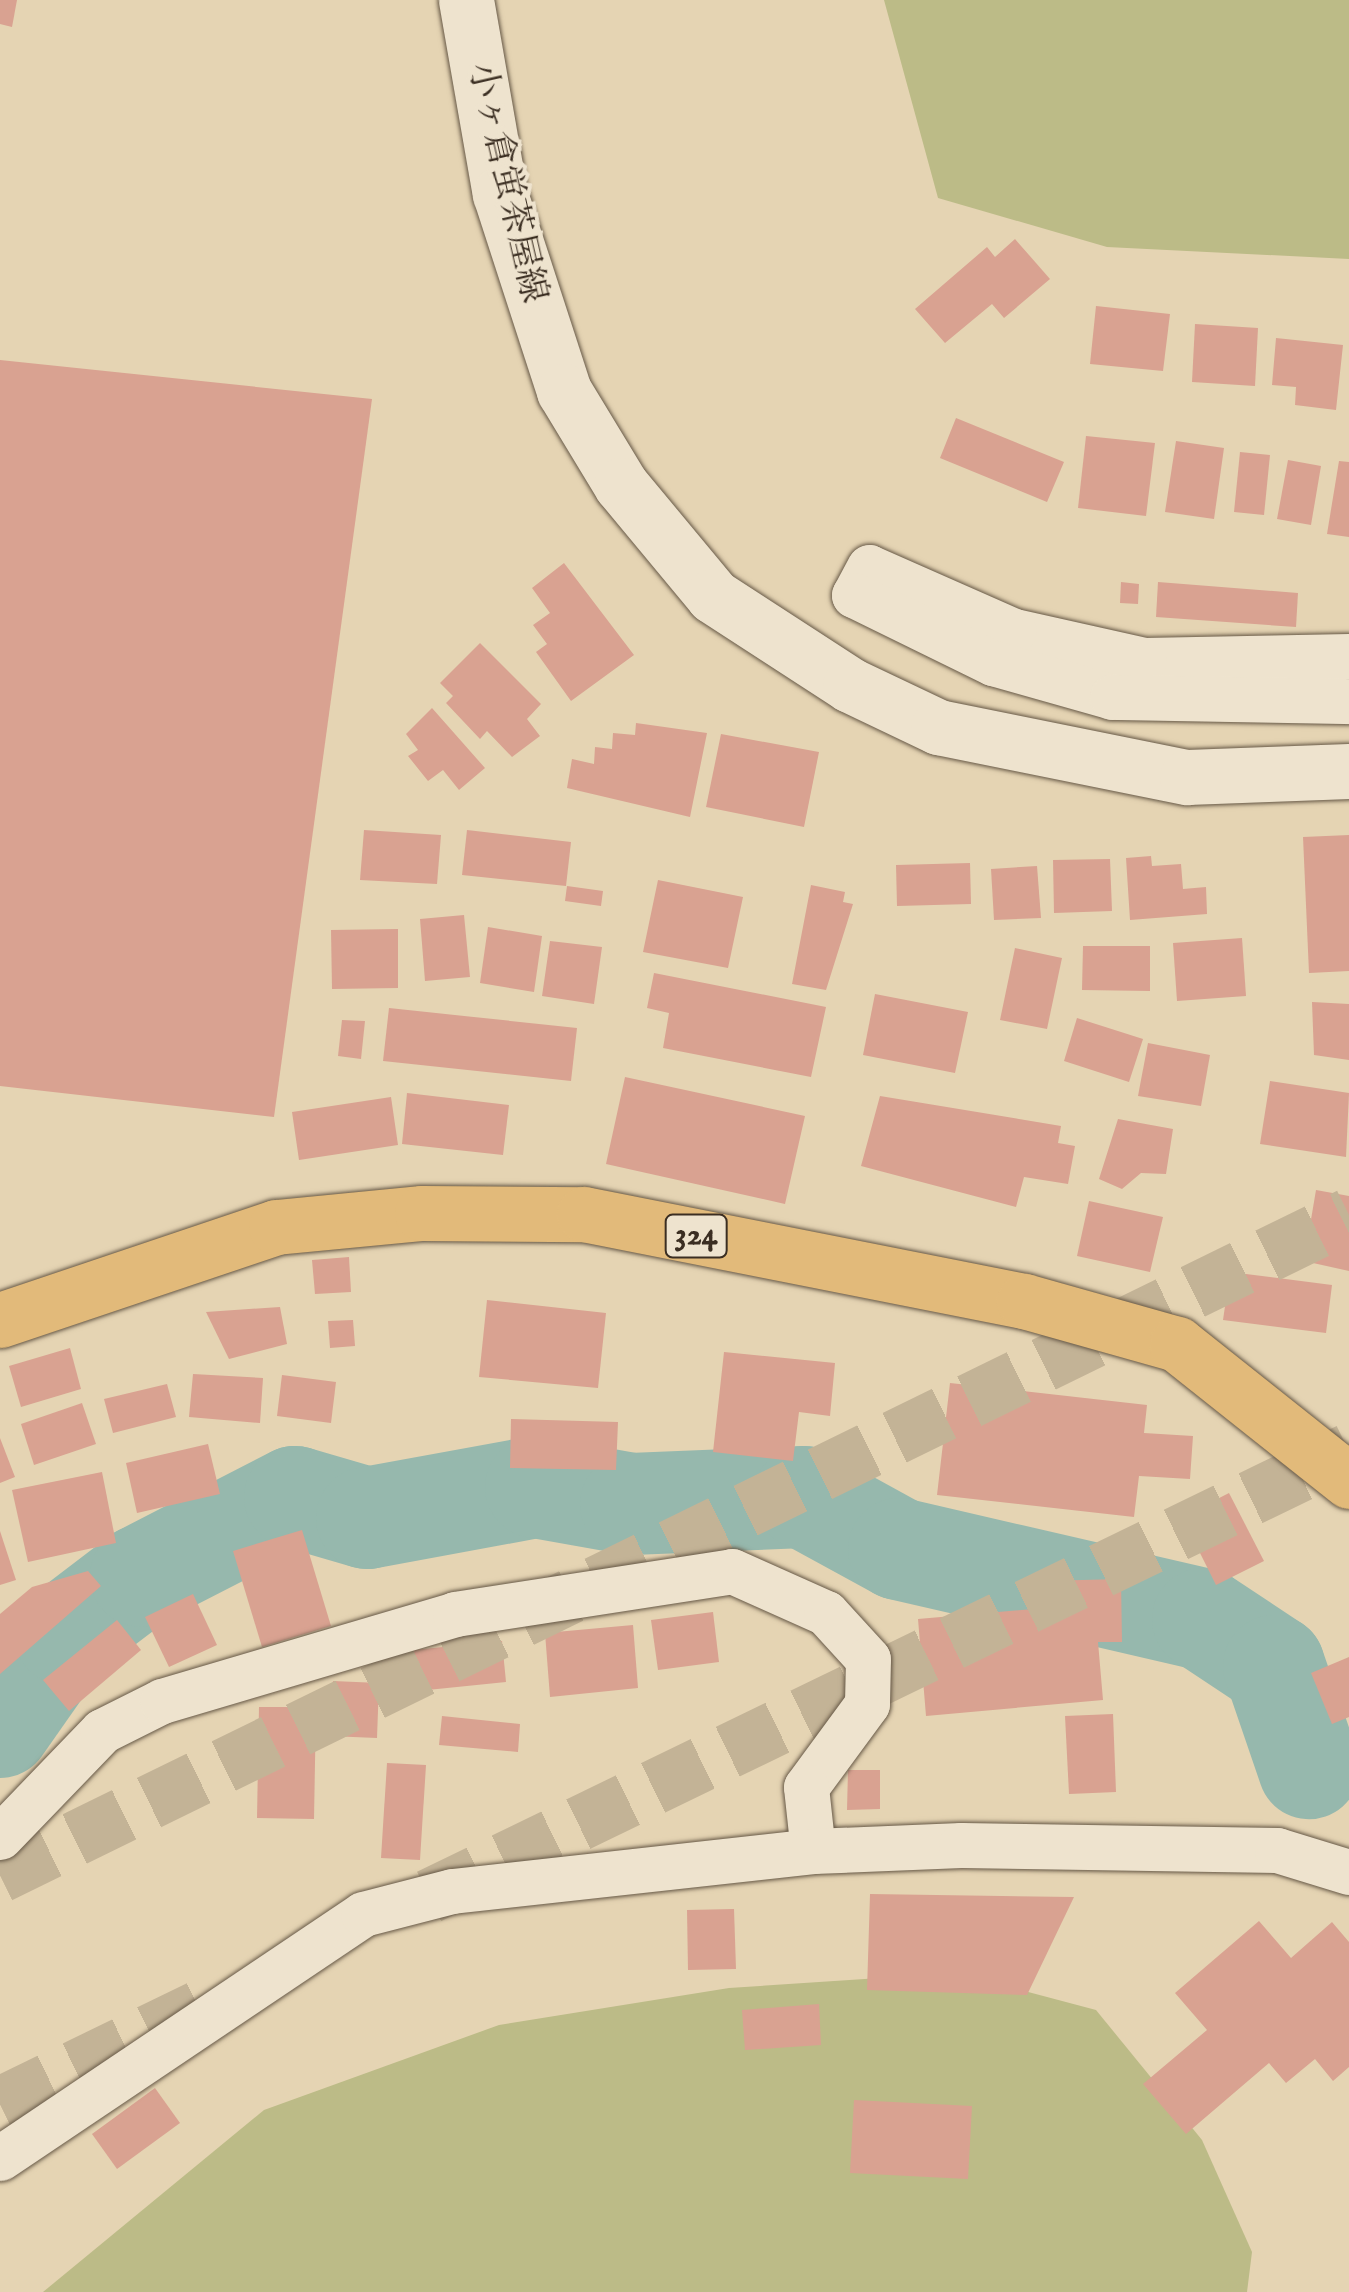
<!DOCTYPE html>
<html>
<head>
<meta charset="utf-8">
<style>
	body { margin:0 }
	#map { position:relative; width:1349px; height:2292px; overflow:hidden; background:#e5d4b3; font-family:"IM FELL English","Noto Serif JP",serif }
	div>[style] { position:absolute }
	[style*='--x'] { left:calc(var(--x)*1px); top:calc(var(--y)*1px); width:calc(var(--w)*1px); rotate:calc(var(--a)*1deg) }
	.green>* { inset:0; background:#bcbb87 }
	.river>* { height:102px; margin:-51px; padding:0 51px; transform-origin:51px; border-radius:51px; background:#96b8ad }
	.building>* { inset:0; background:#d9a291 }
	.highway-tunnel>* { height:55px; margin-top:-27.5px; transform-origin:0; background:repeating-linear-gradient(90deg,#c3b396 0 55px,transparent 0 83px) }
	.roads { filter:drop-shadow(0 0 2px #665846) drop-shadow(0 0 2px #665846) }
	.street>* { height:45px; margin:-22.5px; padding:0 22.5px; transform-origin:22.5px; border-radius:22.5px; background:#eee3ce }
	.secondary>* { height:55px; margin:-27.5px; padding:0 27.5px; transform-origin:27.5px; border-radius:27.5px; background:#eee3ce }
	.highway>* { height:55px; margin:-27.5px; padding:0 27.5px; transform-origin:27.5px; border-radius:27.5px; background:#e2ba7a }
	span { translate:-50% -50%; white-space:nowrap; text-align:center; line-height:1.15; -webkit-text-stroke:8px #eee3ce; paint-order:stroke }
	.shield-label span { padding:2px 8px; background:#eee3ce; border:2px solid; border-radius:8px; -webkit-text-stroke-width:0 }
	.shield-label { font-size:32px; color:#3b2e22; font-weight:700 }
	.street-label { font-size:35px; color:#3b2e22 }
</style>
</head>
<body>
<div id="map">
	<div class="green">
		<div style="clip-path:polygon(884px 0,1349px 0,1349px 259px,1107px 247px,938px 198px)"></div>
		<div style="clip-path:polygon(956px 1973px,1096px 2010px,1202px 2140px,1252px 2252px,1247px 2292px,43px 2292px,264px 2110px,499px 2025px,729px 1988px)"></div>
	</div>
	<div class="river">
		<div style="--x:0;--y:1727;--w:113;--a:-55"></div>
		<div style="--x:65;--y:1634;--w:96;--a:-37.3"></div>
		<div style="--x:141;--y:1576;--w:173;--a:-27.2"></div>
		<div style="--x:295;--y:1497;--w:75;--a:16.3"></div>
		<div style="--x:367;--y:1518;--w:172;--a:-10.4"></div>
		<div style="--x:536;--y:1487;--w:97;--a:10.1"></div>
		<div style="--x:631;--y:1504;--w:173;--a:-2.3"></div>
		<div style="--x:804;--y:1497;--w:108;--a:28.7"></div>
		<div style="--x:899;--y:1549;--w:312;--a:13"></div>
		<div style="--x:1203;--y:1619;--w:85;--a:33.5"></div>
		<div style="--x:1274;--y:1666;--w:108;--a:71.1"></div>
	</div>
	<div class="building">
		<div style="clip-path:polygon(0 0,17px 0,12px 27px,0 24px)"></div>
		<div style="clip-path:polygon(1015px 239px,1050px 279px,1004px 318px,992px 304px,945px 343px,915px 309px,987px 247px,995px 257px)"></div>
		<div style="clip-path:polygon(1096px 306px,1170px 314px,1163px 371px,1090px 364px)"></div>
		<div style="clip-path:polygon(1195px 324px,1258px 328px,1255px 386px,1192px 382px)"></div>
		<div style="clip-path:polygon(1276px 338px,1343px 345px,1336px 410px,1295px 405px,1296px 387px,1272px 385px)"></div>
		<div style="clip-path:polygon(0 360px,372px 399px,274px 1117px,0 1086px)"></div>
		<div style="clip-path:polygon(956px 418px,1064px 462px,1047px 502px,940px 458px)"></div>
		<div style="clip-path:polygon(1086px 436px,1155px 443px,1146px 516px,1078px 508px)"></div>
		<div style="clip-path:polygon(1176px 441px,1224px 448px,1214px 519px,1165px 512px)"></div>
		<div style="clip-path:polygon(1240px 452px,1270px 455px,1264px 515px,1234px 512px)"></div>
		<div style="clip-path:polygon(1288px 460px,1321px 466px,1311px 525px,1277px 519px)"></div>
		<div style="clip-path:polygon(1339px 461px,1349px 462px,1349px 537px,1327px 534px)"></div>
		<div style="clip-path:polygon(564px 563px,634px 655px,571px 701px,536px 652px,547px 644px,533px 625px,550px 613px,532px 588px)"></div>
		<div style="clip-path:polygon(1121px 582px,1139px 584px,1138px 604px,1120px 603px)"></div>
		<div style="clip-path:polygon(1158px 582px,1298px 593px,1296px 627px,1156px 617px)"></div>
		<div style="clip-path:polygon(480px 643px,541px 704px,527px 719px,540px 736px,512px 757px,487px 731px,480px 739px,446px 703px,453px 696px,440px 683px)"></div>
		<div style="clip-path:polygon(432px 708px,485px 768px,459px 790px,443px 770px,428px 781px,408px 756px,418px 750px,406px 734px)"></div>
		<div style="clip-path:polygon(636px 723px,707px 733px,690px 817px,567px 788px,572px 759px,594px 764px,595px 747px,612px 749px,613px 733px,635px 735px)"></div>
		<div style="clip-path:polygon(721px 734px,819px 752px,804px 827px,706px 807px)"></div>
		<div style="clip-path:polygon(364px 830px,441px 835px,437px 884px,360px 880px)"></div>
		<div style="clip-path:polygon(467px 830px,571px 842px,566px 886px,462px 875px)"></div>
		<div style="clip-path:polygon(1349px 835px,1349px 971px,1309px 973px,1303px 837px)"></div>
		<div style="clip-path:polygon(1151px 856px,1152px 866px,1181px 864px,1183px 889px,1206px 887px,1207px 914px,1130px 920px,1126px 858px)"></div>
		<div style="clip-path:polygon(1110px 859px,1112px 911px,1054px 913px,1053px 860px)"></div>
		<div style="clip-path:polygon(970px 863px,971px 904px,897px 906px,896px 865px)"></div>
		<div style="clip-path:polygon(1037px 866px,1041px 918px,994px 920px,991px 869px)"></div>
		<div style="clip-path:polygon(658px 880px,743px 897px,728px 968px,643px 952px)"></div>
		<div style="clip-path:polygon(811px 885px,845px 892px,843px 902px,853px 904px,826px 990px,792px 984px)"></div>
		<div style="clip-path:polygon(567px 886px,603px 891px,601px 906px,565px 901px)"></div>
		<div style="clip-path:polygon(464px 915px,470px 977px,425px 981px,420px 919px)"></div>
		<div style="clip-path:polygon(488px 927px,542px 936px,534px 992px,480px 983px)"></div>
		<div style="clip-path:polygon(398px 929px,398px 988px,332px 989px,331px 930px)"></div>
		<div style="clip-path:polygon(1242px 938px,1246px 996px,1177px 1001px,1173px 943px)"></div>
		<div style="clip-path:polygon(550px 941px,602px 947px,594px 1004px,542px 996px)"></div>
		<div style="clip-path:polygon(1083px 946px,1150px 946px,1150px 991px,1082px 990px)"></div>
		<div style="clip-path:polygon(1015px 948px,1062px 958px,1047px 1029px,1000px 1020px)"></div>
		<div style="clip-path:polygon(654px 973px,826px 1007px,811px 1077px,663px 1048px,669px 1013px,647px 1008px)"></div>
		<div style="clip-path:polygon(875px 994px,968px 1012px,955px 1073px,863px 1055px)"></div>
		<div style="clip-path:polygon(1312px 1002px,1349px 1004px,1349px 1060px,1314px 1055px)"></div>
		<div style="clip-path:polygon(389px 1008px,577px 1028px,571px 1081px,383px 1061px)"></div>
		<div style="clip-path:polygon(1077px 1018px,1143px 1039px,1129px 1082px,1064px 1061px)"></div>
		<div style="clip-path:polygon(342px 1020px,365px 1021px,361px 1059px,338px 1056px)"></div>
		<div style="clip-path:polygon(1148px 1043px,1210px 1055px,1201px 1106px,1138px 1096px)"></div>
		<div style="clip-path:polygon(625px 1077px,805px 1116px,785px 1204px,606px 1164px)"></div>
		<div style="clip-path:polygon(1270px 1081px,1349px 1093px,1346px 1157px,1260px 1144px)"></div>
		<div style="clip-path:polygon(407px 1093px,509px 1105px,503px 1155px,402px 1144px)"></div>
		<div style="clip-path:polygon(880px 1096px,1061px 1126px,1058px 1143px,1075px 1146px,1068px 1184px,1024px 1177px,1016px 1207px,861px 1166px)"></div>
		<div style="clip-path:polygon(391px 1097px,398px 1145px,299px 1160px,292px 1112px)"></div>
		<div style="clip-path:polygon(1118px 1119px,1173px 1129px,1166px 1174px,1141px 1173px,1122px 1189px,1099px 1179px)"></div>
		<div style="clip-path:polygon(1316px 1190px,1349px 1196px,1349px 1271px,1304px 1261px)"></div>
		<div style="clip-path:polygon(1089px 1201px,1163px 1217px,1150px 1272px,1077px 1256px)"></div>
		<div style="clip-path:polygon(349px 1257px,351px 1292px,315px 1294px,312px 1260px)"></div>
		<div style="clip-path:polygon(1230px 1272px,1332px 1285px,1326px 1333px,1223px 1320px)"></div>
		<div style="clip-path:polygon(487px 1300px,606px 1313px,598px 1388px,479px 1377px)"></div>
		<div style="clip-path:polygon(280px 1307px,287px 1344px,229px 1359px,206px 1312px)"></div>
		<div style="clip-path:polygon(353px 1320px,355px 1346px,330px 1348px,328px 1321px)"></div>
		<div style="clip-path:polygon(70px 1348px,81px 1389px,21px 1407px,9px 1366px)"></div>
		<div style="clip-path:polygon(724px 1352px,835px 1363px,830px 1416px,799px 1412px,793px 1461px,713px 1452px)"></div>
		<div style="clip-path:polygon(193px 1374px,263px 1378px,260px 1423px,189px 1417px)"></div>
		<div style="clip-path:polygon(282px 1375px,336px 1382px,331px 1423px,277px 1416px)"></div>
		<div style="clip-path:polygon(950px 1383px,1147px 1405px,1144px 1433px,1193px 1436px,1190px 1479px,1139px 1476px,1134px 1517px,937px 1495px)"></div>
		<div style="clip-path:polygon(167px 1384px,176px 1417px,113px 1433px,104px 1399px)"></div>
		<div style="clip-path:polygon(82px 1403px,96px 1444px,34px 1465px,21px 1424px)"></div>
		<div style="clip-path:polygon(511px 1419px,618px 1422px,616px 1470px,510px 1468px)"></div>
		<div style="clip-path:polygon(0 1438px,15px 1477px,0 1483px)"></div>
		<div style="clip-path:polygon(208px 1444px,220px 1494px,137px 1513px,126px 1463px)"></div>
		<div style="clip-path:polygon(102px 1472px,116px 1543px,28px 1562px,12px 1490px)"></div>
		<div style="clip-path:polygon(1229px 1493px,1264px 1561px,1216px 1585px,1182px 1517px)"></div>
		<div style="clip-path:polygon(302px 1530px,331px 1626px,262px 1647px,233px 1551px)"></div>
		<div style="clip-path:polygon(0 1531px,16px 1580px,0 1585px)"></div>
		<div style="clip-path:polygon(88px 1571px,101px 1586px,0 1674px,0 1614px,32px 1587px)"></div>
		<div style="clip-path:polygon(1121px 1579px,1122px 1642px,1098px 1642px,1103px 1700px,926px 1716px,918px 1619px,1044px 1608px,1043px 1581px)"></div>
		<div style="clip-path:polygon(193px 1594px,217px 1645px,169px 1667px,145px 1617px)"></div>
		<div style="clip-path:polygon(713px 1612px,719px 1662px,658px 1670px,651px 1620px)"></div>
		<div style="clip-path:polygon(117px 1620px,141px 1650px,69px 1711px,43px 1680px)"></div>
		<div style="clip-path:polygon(633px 1625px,638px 1688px,550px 1697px,545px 1633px)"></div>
		<div style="clip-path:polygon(502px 1641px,506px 1682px,398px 1693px,394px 1652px)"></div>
		<div style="clip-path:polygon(1349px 1657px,1349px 1717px,1332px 1724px,1311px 1673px)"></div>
		<div style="clip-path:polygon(333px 1681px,379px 1683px,377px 1738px,329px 1736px)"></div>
		<div style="clip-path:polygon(259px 1707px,316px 1707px,314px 1819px,257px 1818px)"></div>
		<div style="clip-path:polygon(1113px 1714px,1116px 1792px,1069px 1794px,1065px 1716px)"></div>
		<div style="clip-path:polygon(442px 1716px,520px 1724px,518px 1752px,439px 1745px)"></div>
		<div style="clip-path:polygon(387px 1763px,426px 1765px,420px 1860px,381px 1858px)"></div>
		<div style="clip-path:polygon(848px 1770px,880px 1770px,880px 1809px,847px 1810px)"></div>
		<div style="clip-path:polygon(870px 1894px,1074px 1897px,1027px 1995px,867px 1990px)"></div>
		<div style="clip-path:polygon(734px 1909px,736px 1969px,688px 1970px,687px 1910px)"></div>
		<div style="clip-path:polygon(1259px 1921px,1291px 1958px,1332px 1922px,1349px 1942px,1349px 2067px,1333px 2081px,1315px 2059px,1286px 2083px,1269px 2063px,1186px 2134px,1143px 2084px,1207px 2030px,1175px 1993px)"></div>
		<div style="clip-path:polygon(819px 2004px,821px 2045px,745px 2050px,742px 2010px)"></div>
		<div style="clip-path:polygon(155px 2088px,180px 2123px,117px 2169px,92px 2134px)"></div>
		<div style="clip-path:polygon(854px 2100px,972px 2106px,968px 2179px,850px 2173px)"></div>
	</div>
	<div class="highway-tunnel">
		<div style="--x:0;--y:1875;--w:1502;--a:-26.07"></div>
		<div style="--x:429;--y:1896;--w:1022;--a:-25.86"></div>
		<div style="--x:0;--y:2104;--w:236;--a:-25.9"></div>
	</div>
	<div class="roads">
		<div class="street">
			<div style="--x:1349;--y:656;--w:205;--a:178.9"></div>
			<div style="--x:1144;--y:660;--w:133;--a:-167.4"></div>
			<div style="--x:1014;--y:631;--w:158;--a:-156.2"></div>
			<div style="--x:869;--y:567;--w:32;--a:118"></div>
			<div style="--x:854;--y:595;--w:155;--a:26.1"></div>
			<div style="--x:993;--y:663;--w:124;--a:15.9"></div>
			<div style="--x:1112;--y:697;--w:237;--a:1"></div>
			<div style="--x:0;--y:1837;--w:147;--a:-46.1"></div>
			<div style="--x:102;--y:1731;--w:67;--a:-26.6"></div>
			<div style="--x:162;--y:1701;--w:306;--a:-16.5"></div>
			<div style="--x:455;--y:1614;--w:280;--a:-8.8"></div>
			<div style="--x:732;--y:1571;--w:103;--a:24.1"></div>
			<div style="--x:826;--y:1613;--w:62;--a:47.6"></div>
			<div style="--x:868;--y:1659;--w:45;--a:91.3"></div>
			<div style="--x:867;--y:1704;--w:103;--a:126.3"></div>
			<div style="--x:806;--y:1787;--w:64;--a:83.8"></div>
			<div style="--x:0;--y:2158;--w:437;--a:-33.9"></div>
			<div style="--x:363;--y:1914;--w:92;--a:-14.5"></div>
			<div style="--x:452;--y:1891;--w:363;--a:-6.3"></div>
			<div style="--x:813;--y:1851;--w:148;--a:-2.3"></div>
			<div style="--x:961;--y:1845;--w:316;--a:0.9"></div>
			<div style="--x:1277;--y:1850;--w:75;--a:17"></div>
		</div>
		<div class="secondary">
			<div style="--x:466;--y:0;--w:197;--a:80.1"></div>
			<div style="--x:500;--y:194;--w:207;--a:72"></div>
			<div style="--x:564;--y:391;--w:110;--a:58.8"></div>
			<div style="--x:621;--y:485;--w:144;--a:50.3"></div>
			<div style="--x:713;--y:596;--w:163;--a:33"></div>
			<div style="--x:850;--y:685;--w:98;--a:25.5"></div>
			<div style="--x:938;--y:727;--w:254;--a:11.4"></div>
			<div style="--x:1187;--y:777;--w:162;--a:-2.1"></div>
		</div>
		<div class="highway">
			<div style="--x:0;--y:1320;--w:291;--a:-18.6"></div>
			<div style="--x:276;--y:1227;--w:147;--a:-5.5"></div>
			<div style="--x:422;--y:1213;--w:162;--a:0.4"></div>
			<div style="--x:584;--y:1214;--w:449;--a:11.2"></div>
			<div style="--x:1024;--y:1301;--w:159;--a:15.7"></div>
			<div style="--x:1177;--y:1344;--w:220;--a:38.5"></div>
		</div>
	</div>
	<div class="shield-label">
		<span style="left:696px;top:1236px">324</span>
	</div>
	<div class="street-label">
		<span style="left:506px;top:183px;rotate:77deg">小ヶ倉蛍茶屋線</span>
	</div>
</div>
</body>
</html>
